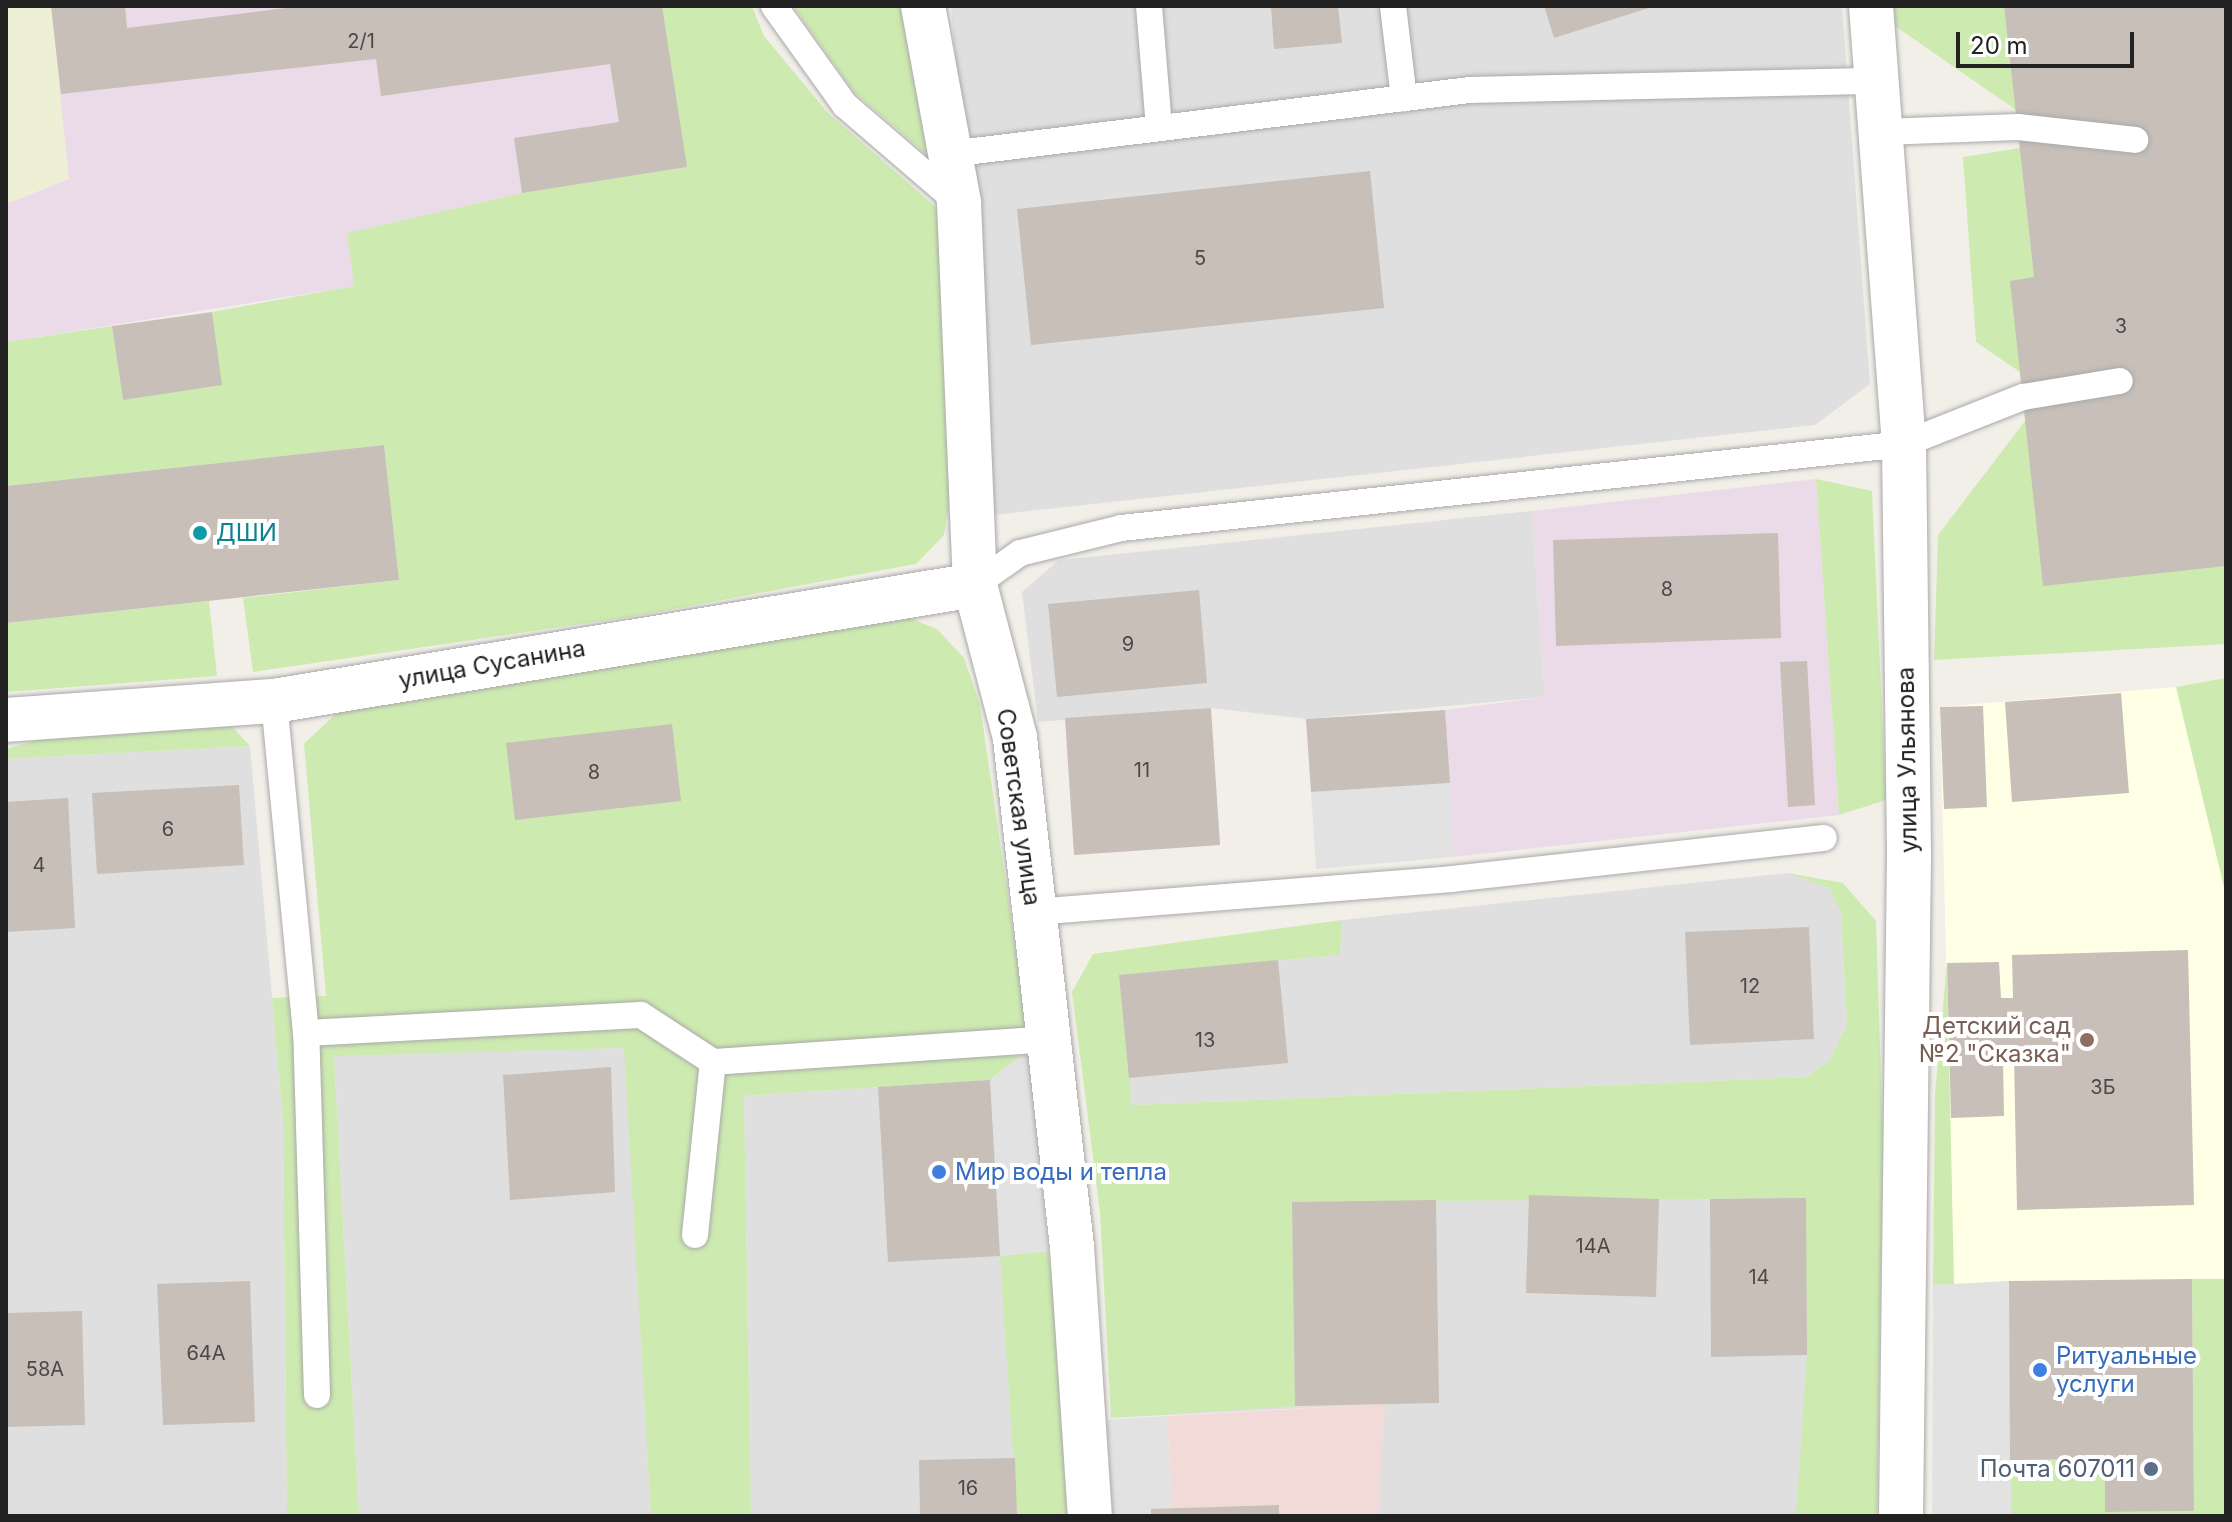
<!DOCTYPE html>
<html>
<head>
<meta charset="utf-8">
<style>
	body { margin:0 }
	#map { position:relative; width:2232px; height:1522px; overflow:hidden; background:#f2efe9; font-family:Inter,sans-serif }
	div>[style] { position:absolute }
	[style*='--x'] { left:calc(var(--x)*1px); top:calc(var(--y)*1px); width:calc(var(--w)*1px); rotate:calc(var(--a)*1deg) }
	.residential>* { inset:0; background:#e0dfdf }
	.commercial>* { inset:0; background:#f2dad9 }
	.industrial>* { inset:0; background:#ebdbe8 }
	.education>* { inset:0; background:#ffffe5 }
	.farmland>* { inset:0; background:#eef0d5 }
	.grass>* { inset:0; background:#cdebb0 }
	.parking>* { inset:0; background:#e2e2e2 }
	.building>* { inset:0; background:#c7bfb8 }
	.roads { filter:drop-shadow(0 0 2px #a9a9a9) drop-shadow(0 0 2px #a9a9a9) }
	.lane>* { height:26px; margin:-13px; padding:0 13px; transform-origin:13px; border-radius:13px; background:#fff }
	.street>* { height:44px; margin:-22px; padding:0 22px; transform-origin:22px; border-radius:22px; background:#fff }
	.dots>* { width:22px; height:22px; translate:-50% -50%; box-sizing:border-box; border:4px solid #fff; border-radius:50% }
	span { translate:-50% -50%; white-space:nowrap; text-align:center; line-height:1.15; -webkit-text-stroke:8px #fff; paint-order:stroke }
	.number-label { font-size:20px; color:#4b4948 }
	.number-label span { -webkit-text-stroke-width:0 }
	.culture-label { font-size:24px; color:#0d838f }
	.left { translate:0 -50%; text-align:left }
	.street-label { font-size:24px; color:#222 }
	.education-label { font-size:24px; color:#785e54 }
	.right { translate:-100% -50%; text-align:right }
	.shop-label { font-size:24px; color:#366cbe }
	.service-label { font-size:24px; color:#4e5e75 }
	.frame { position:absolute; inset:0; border:8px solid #222; pointer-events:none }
	.scale { position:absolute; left:1956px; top:32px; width:178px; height:36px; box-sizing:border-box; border:4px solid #222; border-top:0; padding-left:10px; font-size:24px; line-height:28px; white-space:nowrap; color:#222; -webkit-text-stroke:6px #fff; paint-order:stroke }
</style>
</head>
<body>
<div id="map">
	<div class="residential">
		<div style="clip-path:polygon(951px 6px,1842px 6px,1870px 384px,1815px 425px,993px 515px)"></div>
		<div style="clip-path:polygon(1532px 511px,1545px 697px,1306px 719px,1211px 708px,1038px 722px,1022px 592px,1059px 560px)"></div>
		<div style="clip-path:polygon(250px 746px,283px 1122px,287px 1516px,6px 1516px,6px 759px)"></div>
		<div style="clip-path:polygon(1788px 873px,1829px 888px,1841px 913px,1847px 1024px,1829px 1061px,1807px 1077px,1132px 1105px,1119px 975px,1340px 955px,1342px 920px)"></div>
		<div style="clip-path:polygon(625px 1048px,651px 1516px,359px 1516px,334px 1055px)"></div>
		<div style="clip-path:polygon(990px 1080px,1017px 1516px,751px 1516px,744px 1096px)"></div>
		<div style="clip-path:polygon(1827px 1172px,1818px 1516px,1378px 1516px,1384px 1404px,1111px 1418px,1158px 1184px)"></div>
	</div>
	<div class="commercial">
		<div style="clip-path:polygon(1385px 1404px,1378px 1516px,1151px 1516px,1151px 1509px,1172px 1507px,1167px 1416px)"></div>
	</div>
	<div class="industrial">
		<div style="clip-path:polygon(51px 6px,662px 6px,687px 167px,522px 193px,348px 233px,355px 286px,6px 342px,6px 204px,68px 179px)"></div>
		<div style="clip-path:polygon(1816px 479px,1839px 815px,1453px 857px,1445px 710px,1545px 697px,1532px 511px)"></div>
	</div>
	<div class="education">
		<div style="clip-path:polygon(2176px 687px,2226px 895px,2226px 1279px,1954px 1284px,1940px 707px)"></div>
	</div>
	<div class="farmland">
		<div style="clip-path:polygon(6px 6px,51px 6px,69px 179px,6px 204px)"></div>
	</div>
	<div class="grass">
		<div style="clip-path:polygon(662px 6px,752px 6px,764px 36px,828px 113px,938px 209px,953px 480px,944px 535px,916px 564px,636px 616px,253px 672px,243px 598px,399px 580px,384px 445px,6px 486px,6px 342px,112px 326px,123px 399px,221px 385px,212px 312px,354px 286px,347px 233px,522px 193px,686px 167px)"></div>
		<div style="clip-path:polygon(793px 6px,907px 6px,928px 115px,926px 154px,854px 92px)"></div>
		<div style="clip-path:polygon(1894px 6px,2004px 6px,2016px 110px,1895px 26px)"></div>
		<div style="clip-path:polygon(2020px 148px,2034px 277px,2020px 372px,1976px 342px,1963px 157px)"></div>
		<div style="clip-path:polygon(2025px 421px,2226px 566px,2226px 644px,1934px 660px,1938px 535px)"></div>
		<div style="clip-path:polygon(1816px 479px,1872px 491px,1886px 800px,1839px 815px)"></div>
		<div style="clip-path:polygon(209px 601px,217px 676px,6px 692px,6px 623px)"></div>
		<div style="clip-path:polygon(897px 613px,937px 629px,964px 658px,980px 705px,1030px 1048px,990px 1080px,744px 1096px,751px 1516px,651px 1516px,624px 1048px,334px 1056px,359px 1516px,287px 1516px,283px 1122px,272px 998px,326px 996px,304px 744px,343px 707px)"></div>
		<div style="clip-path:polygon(2226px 678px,2226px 895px,2176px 687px)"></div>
		<div style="clip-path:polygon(223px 717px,250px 746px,6px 759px,6px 749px,91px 725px)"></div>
		<div style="clip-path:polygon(1788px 873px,1843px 883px,1876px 921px,1883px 1141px,1877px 1516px,1796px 1516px,1807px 1355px,1805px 1198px,1292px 1202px,1295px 1406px,1111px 1418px,1100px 1213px,1072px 992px,1093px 954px,1342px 920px,1340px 955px,1120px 975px,1132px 1105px,1807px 1077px,1829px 1061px,1847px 1024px,1841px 913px,1829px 888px)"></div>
		<div style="clip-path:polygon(1947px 963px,1954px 1284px,1933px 1285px,1935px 1093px)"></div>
		<div style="clip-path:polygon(1048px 1251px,1069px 1406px,1070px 1516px,1017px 1516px,1000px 1256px)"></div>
		<div style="clip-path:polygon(2192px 1279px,2226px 1279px,2226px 1516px,2011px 1516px,2010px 1460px,2105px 1459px,2105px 1512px,2194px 1511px)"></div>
	</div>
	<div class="parking">
		<div style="clip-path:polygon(1450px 783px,1453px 857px,1316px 869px,1311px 792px)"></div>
		<div style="clip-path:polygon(1030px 1048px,1048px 1251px,1000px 1256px,990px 1080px)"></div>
		<div style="clip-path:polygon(2009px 1281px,2011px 1516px,1932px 1516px,1933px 1285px)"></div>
		<div style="clip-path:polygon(1167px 1416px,1172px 1507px,1152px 1509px,1151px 1516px,1103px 1516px,1102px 1420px)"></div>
	</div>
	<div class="building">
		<div style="clip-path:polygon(51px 6px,125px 6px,127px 28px,302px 6px,662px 6px,687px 167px,522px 193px,514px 138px,619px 122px,610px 64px,381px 96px,376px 59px,61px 94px)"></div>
		<div style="clip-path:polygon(1271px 6px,1338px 6px,1342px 43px,1274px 49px)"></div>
		<div style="clip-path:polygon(1544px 6px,1652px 6px,1652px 7px,1554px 38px)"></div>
		<div style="clip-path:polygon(2004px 6px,2226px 6px,2226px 566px,2043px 586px,2010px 281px,2034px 277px)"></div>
		<div style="clip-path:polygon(1370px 171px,1384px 308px,1031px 345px,1017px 209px)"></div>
		<div style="clip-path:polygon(212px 312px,222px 385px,123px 400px,112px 326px)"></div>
		<div style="clip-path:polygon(384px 445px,399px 580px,6px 623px,6px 486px)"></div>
		<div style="clip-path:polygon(1778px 533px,1781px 638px,1556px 646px,1553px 540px)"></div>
		<div style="clip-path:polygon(1199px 590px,1207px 683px,1057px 697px,1048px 604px)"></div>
		<div style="clip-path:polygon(1807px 661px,1815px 805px,1788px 807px,1780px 662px)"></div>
		<div style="clip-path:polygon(2121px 693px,2129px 793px,2012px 802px,2005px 702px)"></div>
		<div style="clip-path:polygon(1983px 706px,1987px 807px,1944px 809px,1940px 707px)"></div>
		<div style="clip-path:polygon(1211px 708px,1220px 845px,1074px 855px,1065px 718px)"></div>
		<div style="clip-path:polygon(1445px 710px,1450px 783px,1311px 792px,1306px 719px)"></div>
		<div style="clip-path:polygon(672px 724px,681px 801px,515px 820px,506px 743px)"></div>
		<div style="clip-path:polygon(239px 785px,244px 865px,97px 874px,92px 793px)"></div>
		<div style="clip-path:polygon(68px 798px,75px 928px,6px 932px,6px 802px)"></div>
		<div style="clip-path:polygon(1809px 927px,1814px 1039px,1690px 1045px,1685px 932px)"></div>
		<div style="clip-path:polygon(2188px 950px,2194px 1205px,2017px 1210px,2014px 1057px,2003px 1057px,2004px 1116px,1951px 1118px,1947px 963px,1999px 962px,2001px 998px,2013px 998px,2012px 955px)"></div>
		<div style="clip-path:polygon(1278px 960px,1288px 1063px,1129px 1078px,1119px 975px)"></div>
		<div style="clip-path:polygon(611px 1067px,615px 1192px,510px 1200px,503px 1075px)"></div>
		<div style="clip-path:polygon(990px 1080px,1000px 1256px,888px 1262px,878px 1087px)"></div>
		<div style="clip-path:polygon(1529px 1195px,1659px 1199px,1656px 1297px,1526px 1293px)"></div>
		<div style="clip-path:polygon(1806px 1198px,1807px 1355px,1711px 1357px,1710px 1199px)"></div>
		<div style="clip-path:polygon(1436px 1200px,1439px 1403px,1295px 1406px,1292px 1202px)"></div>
		<div style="clip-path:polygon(2192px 1279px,2194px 1511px,2105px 1512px,2105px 1459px,2010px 1460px,2009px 1281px)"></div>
		<div style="clip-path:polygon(250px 1281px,255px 1422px,163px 1425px,157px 1284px)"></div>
		<div style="clip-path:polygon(82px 1311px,85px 1425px,6px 1427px,6px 1313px)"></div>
		<div style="clip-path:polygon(1015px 1458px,1017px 1516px,920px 1516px,919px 1460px)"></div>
		<div style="clip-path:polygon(1279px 1505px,1279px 1516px,1151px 1516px,1151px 1509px)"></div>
	</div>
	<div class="roads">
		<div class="lane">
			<div style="--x:774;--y:6;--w:122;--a:54.4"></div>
			<div style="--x:845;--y:105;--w:150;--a:40.7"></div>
			<div style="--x:1149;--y:6;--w:122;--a:85.3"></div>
			<div style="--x:1393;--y:6;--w:93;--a:83.2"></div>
			<div style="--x:1882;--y:132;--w:136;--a:-2.1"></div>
			<div style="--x:2018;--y:127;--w:118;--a:6.3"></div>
			<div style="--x:950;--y:154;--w:524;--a:-7.02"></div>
			<div style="--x:1470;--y:90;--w:405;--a:-1.3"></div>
			<div style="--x:975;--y:585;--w:55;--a:-35.4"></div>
			<div style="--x:1020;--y:553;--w:104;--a:-13.9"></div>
			<div style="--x:1121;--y:528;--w:787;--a:-6.12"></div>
			<div style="--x:1904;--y:444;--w:128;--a:-21.6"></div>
			<div style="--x:2023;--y:397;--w:98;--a:-9.4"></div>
			<div style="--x:274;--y:701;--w:334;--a:84.5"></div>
			<div style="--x:1034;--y:912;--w:419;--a:-4.5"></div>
			<div style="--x:1452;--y:879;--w:374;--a:-6.3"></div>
			<div style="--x:695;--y:1235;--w:174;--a:-84.1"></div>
			<div style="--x:713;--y:1062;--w:337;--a:-3.9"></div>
			<div style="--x:317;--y:1395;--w:362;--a:-91.7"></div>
			<div style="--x:306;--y:1033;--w:335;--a:-3.1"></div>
			<div style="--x:641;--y:1015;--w:86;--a:33.1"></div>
		</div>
		<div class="street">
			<div style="--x:923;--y:6;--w:200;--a:79.6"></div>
			<div style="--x:959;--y:203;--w:382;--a:87.6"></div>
			<div style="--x:975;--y:585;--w:158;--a:75.3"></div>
			<div style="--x:1015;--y:738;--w:512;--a:83.61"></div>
			<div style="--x:1072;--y:1247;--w:270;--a:86.2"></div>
			<div style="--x:1871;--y:6;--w:439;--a:85.7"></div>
			<div style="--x:1904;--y:444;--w:410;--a:89.3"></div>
			<div style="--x:1909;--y:854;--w:662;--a:90.69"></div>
			<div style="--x:6;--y:720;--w:269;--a:-4.1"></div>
			<div style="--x:274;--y:701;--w:711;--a:-9.4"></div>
		</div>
	</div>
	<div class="dots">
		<div style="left:200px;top:533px;background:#0f9aa8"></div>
		<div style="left:2087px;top:1040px;background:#8d6e63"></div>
		<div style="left:939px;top:1172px;background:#3f7fe0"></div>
		<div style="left:2040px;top:1370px;background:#3f7fe0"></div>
		<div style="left:2151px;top:1469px;background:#5c6f8a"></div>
	</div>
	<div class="number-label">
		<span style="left:361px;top:41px">2/1</span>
		<span style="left:1200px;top:258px">5</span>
		<span style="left:2121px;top:326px">3</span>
		<span style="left:1667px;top:589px">8</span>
		<span style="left:1128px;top:644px">9</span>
		<span style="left:1142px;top:770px">11</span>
		<span style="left:594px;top:772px">8</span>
		<span style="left:168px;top:829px">6</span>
		<span style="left:39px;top:865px">4</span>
		<span style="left:1750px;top:986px">12</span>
		<span style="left:1205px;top:1040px">13</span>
		<span style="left:2103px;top:1087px">3Б</span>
		<span style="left:1593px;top:1246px">14А</span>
		<span style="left:1759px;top:1277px">14</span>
		<span style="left:206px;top:1353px">64А</span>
		<span style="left:45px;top:1369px">58А</span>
		<span style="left:968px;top:1488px">16</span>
	</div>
	<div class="culture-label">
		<span class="left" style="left:216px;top:533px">ДШИ</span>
	</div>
	<div class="street-label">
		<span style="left:492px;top:664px;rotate:-10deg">улица Сусанина</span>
		<span style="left:1907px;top:760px;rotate:-91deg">улица Ульянова</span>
		<span style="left:1019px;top:807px;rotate:82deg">Советская улица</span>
	</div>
	<div class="education-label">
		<span class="right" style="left:2071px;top:1040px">Детский сад<br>№2 "Сказка"</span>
	</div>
	<div class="shop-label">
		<span class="left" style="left:955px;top:1172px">Мир воды и тепла</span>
		<span class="left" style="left:2056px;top:1370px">Ритуальные<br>услуги</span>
	</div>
	<div class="service-label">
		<span class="right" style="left:2135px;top:1469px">Почта 607011</span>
	</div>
	<div class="frame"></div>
	<div class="scale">20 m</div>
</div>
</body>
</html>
